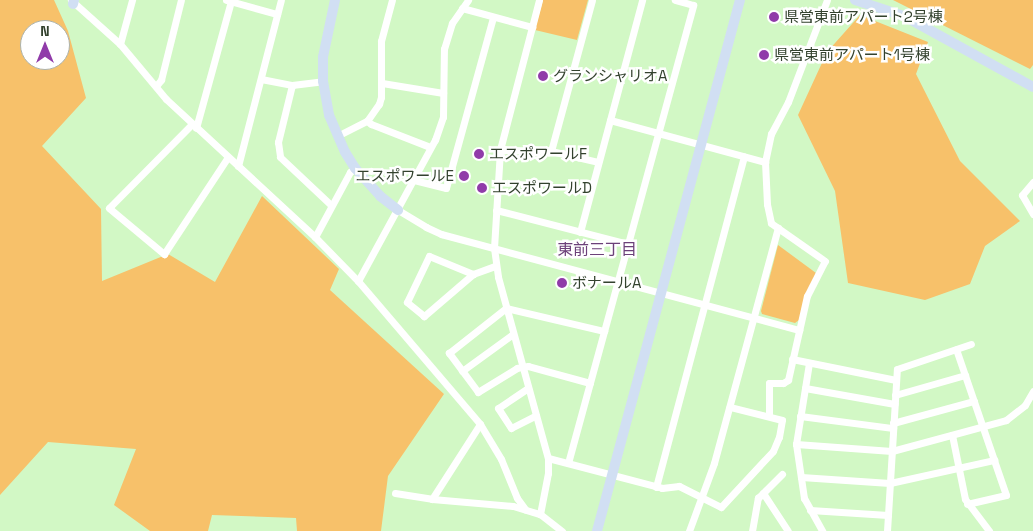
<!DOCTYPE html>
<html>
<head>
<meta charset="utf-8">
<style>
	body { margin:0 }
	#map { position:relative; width:1033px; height:531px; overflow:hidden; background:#d2f8c5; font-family:"Space Grotesk","Noto Sans JP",sans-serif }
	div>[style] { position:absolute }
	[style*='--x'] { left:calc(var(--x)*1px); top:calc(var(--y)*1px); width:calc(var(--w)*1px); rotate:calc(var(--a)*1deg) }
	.green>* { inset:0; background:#f7c16a }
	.street>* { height:7px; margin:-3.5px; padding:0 3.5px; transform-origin:3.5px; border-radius:3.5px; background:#fff }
	.secondary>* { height:10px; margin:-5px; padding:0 5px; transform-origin:5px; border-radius:5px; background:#d1dff3 }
	.dots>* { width:14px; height:14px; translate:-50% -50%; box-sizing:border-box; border:2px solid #fff; border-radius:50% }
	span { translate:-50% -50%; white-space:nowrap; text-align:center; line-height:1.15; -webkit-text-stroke:5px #fff; paint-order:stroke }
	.poi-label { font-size:15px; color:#33422e }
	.left { translate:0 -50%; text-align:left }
	.right { translate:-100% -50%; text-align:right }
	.neighbourhood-label { font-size:16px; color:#6c4179 }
	.north { position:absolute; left:20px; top:20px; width:50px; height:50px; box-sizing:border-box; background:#fff; border:1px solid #adb3ab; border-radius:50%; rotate:0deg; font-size:14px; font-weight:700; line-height:20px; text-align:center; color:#33422e }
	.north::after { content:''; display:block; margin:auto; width:18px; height:22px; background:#903ba9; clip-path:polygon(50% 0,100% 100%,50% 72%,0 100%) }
</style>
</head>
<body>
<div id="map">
	<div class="green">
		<div style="clip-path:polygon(evenodd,0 0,54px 0,68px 31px,86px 98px,42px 146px,101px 209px,102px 281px,168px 254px,215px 282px,262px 196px,339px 269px,330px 290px,444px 394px,388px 476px,381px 531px,297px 531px,296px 518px,212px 515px,208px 531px,150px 531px,114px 505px,136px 449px,48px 442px,0 495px,0 0,30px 30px,60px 30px,60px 60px,30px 60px,30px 30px)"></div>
		<div style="clip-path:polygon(543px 0,588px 0,577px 40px,535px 30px)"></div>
		<div style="clip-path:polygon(893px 0,1033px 0,1033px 65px,1030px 69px)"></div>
		<div style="clip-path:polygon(860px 15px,928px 42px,916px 74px,960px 161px,1020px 221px,985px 246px,970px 284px,925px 300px,848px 283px,835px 191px,798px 115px,827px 52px)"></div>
		<div style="clip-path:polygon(778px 245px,816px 273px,799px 320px,795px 323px,762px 314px,761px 311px)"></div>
	</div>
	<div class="street">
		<div style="--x:71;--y:0;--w:66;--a:41.9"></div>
		<div style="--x:120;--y:44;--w:72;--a:50.1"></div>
		<div style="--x:166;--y:99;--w:203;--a:42.8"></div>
		<div style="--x:315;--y:237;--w:62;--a:45.7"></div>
		<div style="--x:358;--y:281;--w:188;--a:49.5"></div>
		<div style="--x:480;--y:424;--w:41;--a:59"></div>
		<div style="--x:501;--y:459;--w:42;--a:67.7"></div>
		<div style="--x:517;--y:498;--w:14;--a:54"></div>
		<div style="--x:226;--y:0;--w:53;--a:15.4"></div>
		<div style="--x:539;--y:0;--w:155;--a:104.6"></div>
		<div style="--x:500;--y:150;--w:98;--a:93.5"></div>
		<div style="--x:494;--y:248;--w:29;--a:82"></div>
		<div style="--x:498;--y:277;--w:188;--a:74.6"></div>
		<div style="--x:548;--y:458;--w:15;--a:90"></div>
		<div style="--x:548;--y:473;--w:42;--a:101"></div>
		<div style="--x:462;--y:8;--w:73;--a:15.2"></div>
		<div style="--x:120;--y:44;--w:46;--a:-74.7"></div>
		<div style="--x:261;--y:79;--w:32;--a:11"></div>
		<div style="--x:292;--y:85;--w:31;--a:-7"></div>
		<div style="--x:382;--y:83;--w:62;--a:9.3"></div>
		<div style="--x:292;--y:85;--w:59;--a:103.8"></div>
		<div style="--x:278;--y:142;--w:15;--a:82"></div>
		<div style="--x:280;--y:157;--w:70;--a:43.3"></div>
		<div style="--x:156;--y:86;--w:8;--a:-50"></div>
		<div style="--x:161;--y:80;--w:82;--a:-76"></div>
		<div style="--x:610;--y:120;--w:161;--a:15.2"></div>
		<div style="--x:367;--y:121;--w:5;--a:37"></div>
		<div style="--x:371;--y:124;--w:63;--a:21.3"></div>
		<div style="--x:192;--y:124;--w:118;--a:134.7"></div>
		<div style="--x:109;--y:208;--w:72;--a:39.9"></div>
		<div style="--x:164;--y:254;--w:116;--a:-56.6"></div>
		<div style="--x:196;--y:128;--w:132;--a:-74.6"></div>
		<div style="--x:337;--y:136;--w:34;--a:-27"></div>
		<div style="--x:367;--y:121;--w:21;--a:-55"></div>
		<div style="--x:379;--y:104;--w:7;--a:-74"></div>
		<div style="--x:381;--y:97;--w:56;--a:-90"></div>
		<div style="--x:381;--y:41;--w:42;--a:-75"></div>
		<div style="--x:500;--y:150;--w:51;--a:1.1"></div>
		<div style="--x:551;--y:151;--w:48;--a:13.2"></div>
		<div style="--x:551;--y:151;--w:156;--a:-74.8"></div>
		<div style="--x:238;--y:166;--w:171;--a:-75.5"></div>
		<div style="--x:414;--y:180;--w:33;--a:14"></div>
		<div style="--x:446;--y:188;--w:177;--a:-74.6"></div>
		<div style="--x:1033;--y:182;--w:17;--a:130"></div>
		<div style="--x:1022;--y:195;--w:22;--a:60"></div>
		<div style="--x:398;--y:210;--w:33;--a:31"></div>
		<div style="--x:426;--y:227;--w:17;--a:25"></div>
		<div style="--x:441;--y:234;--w:371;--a:15"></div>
		<div style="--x:496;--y:210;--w:136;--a:14.4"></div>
		<div style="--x:580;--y:232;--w:240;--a:-75"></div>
		<div style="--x:315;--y:237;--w:74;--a:-61.7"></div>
		<div style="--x:350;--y:172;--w:6;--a:-39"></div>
		<div style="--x:473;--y:274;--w:65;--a:139.4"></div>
		<div style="--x:424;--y:316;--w:22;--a:-141"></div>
		<div style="--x:407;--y:302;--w:51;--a:-64.4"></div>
		<div style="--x:429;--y:256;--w:48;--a:22.2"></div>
		<div style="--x:473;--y:274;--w:23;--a:-20"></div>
		<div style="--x:358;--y:281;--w:161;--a:-61.4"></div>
		<div style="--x:435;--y:140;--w:24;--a:-71"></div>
		<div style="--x:443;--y:117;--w:68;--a:-89.2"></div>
		<div style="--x:444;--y:49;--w:27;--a:-73"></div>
		<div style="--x:452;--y:23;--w:28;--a:-55"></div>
		<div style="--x:792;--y:359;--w:106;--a:11.4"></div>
		<div style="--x:809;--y:363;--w:82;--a:99.1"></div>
		<div style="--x:796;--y:444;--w:55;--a:81.6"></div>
		<div style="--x:804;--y:498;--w:38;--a:61"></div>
		<div style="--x:462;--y:371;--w:63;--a:-36"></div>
		<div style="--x:590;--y:383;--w:64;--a:-164.7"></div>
		<div style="--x:528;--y:366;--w:11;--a:170"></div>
		<div style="--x:517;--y:368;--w:46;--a:148.4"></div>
		<div style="--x:478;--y:392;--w:49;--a:-126.6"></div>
		<div style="--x:449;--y:353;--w:73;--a:-38.3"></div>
		<div style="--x:506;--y:308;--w:101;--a:13.2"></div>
		<div style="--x:528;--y:388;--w:36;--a:146"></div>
		<div style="--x:498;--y:408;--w:24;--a:57"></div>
		<div style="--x:511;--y:428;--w:28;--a:-27"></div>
		<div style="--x:805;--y:388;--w:91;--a:10.1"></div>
		<div style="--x:895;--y:395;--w:73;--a:-15.9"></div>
		<div style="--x:769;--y:416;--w:33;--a:-90"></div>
		<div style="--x:769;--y:383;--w:14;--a:0"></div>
		<div style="--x:783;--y:383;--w:6;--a:-31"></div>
		<div style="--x:788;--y:380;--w:86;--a:-77.3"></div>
		<div style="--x:807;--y:296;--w:39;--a:-63"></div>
		<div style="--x:825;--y:261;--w:66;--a:-144.9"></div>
		<div style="--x:771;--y:223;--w:19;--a:-102"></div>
		<div style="--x:767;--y:204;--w:42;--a:-92.7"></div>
		<div style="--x:765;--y:162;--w:29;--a:-78"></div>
		<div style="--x:771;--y:134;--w:36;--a:-62"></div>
		<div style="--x:788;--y:102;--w:109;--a:-69.1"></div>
		<div style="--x:800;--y:416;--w:94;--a:7.4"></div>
		<div style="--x:893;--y:423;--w:84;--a:-15.2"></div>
		<div style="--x:952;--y:435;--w:65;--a:78.5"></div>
		<div style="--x:965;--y:499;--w:40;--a:53"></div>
		<div style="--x:796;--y:444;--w:96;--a:4.2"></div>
		<div style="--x:892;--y:451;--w:118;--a:-15.2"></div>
		<div style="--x:1006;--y:420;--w:24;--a:-38"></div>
		<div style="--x:1025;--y:405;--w:16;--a:-60"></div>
		<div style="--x:548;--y:458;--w:118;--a:14.7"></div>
		<div style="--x:662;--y:488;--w:17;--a:-7"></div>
		<div style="--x:679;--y:486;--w:47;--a:26.6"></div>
		<div style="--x:721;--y:507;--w:76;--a:-47.1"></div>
		<div style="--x:773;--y:451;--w:15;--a:-67"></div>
		<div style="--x:779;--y:437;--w:17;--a:-80"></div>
		<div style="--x:782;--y:420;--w:54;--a:-166"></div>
		<div style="--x:568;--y:463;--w:475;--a:-74.7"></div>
		<div style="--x:693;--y:5;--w:19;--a:-164"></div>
		<div style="--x:801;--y:477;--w:89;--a:3.9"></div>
		<div style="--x:890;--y:483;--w:107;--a:-12.5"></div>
		<div style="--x:994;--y:460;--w:117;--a:-108.9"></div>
		<div style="--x:656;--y:487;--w:342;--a:-75.1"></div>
		<div style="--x:395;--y:493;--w:37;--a:9"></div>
		<div style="--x:432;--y:499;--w:81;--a:4.9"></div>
		<div style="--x:513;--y:506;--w:28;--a:17"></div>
		<div style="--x:540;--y:514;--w:28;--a:38"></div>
		<div style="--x:763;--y:493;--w:45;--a:56.7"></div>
		<div style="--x:432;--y:499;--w:89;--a:-57.4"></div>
		<div style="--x:967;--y:504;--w:40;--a:-13"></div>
		<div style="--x:1006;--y:495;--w:37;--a:-109"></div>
		<div style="--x:810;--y:510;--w:78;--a:3.7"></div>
		<div style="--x:689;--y:531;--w:72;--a:-69.8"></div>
		<div style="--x:714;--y:463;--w:244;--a:-74.8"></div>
		<div style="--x:752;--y:531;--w:34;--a:-80"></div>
		<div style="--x:758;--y:498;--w:34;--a:-45"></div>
		<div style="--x:887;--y:531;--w:162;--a:-86.5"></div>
		<div style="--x:897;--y:369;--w:78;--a:-18.7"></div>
	</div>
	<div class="secondary">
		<div style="--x:335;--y:0;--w:58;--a:101.9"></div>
		<div style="--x:323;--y:57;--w:24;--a:90"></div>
		<div style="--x:323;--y:81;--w:35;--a:80"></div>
		<div style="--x:329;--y:115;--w:40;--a:66.6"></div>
		<div style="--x:345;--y:152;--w:19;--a:58"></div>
		<div style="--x:355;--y:168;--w:38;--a:48"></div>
		<div style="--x:380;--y:196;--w:23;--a:38"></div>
		<div style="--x:855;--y:0;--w:52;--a:18.1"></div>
		<div style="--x:904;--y:16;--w:147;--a:28.8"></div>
		<div style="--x:73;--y:4;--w:4;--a:-76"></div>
		<div style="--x:597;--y:531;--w:550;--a:-74.93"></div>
	</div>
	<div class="dots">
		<div style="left:774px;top:17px;background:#903ba9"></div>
		<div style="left:764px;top:55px;background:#903ba9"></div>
		<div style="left:543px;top:76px;background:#903ba9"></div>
		<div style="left:479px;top:154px;background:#903ba9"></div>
		<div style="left:464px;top:176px;background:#903ba9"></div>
		<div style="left:482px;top:188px;background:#903ba9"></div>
		<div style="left:562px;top:283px;background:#903ba9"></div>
	</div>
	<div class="poi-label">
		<span class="left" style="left:784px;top:17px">県営東前アパート2号棟</span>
		<span class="left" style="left:774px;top:55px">県営東前アパート1号棟</span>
		<span class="left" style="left:553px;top:76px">グランシャリオA</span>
		<span class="left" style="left:489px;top:154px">エスポワールF</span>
		<span class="right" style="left:454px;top:176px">エスポワールE</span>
		<span class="left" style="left:492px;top:188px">エスポワールD</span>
		<span class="left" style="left:572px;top:283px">ボナールA</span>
	</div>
	<div class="neighbourhood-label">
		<span style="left:597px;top:250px">東前三丁目</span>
	</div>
	<div class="north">N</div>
</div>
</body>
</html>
